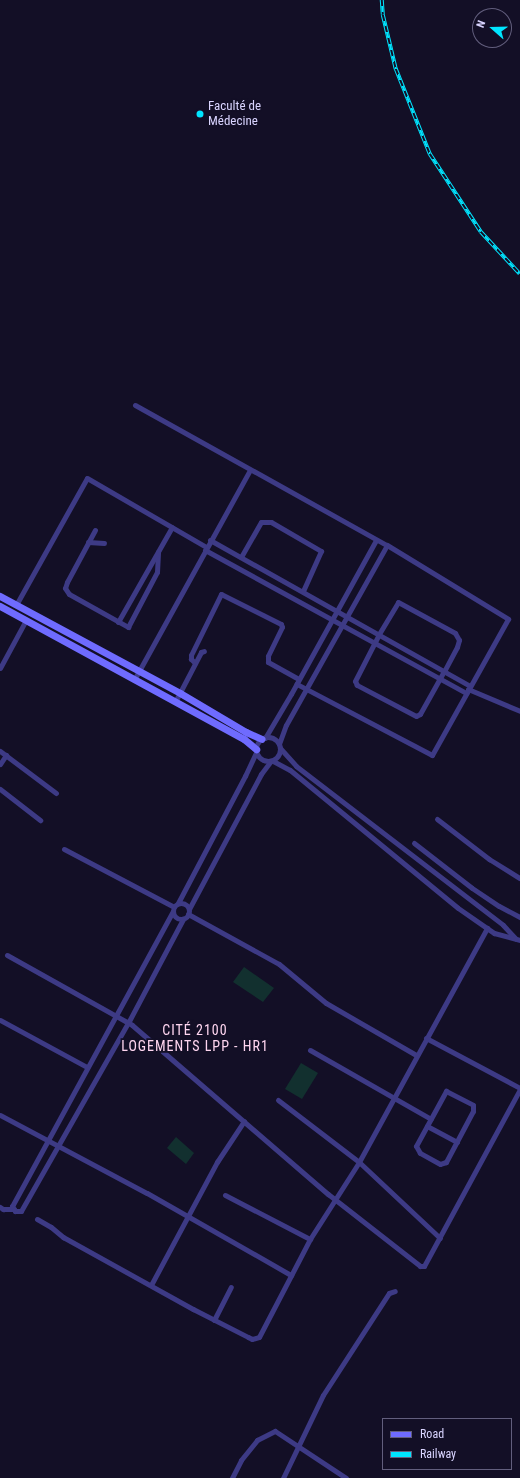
<!DOCTYPE html>
<html>
<head>
<meta charset="utf-8">
<style>
	body { margin:0 }
	#map { position:relative; width:520px; height:1478px; overflow:hidden; background:#130f26; font-family:"Roboto Condensed",sans-serif }
	div>[style] { position:absolute }
	[style*='--x'] { left:calc(var(--x)*1px); top:calc(var(--y)*1px); width:calc(var(--w)*1px); rotate:calc(var(--a)*1deg) }
	.green>* { inset:0; background:#12302f }
	.street>* { height:5px; margin:-2.5px; padding:0 2.5px; transform-origin:2.5px; border-radius:2.5px; background:#3d3a85 }
	.street>.ring { margin:-2.5px; padding:0; box-sizing:content-box; background:none; border:5px solid #3d3a85; border-radius:50% }
	.secondary>* { height:7px; margin:-3.5px; padding:0 3.5px; transform-origin:3.5px; border-radius:3.5px; background:#6f6bff }
	.rail>* { height:3.5px; margin-top:-1.75px; transform-origin:0; background:repeating-linear-gradient(90deg,#130f26 0 6px,#00e5ff 0 12px); box-sizing:border-box; border-block:1px solid #00e5ff }
	.dots>* { width:11px; height:11px; translate:-50% -50%; box-sizing:border-box; border:2px solid #130f26; border-radius:50% }
	span { translate:-50% -50%; white-space:nowrap; text-align:center; line-height:1.15; -webkit-text-stroke:3.5px #130f26; paint-order:stroke }
	.poi-label { font-size:13px; color:#d9d4ff }
	.left { translate:0 -50%; text-align:left }
	.neighbourhood-label { font-size:14px; color:#ffd6f0; letter-spacing:1px }
	.legend { position:absolute; left:382px; top:1418px; width:130px; height:52px; box-sizing:border-box; background:#130f26; border:1px solid #625e7d; margin:0; padding:5px 7px; list-style:none; font-size:12px; color:#d9d4ff }
	.legend li { display:flex; align-items:center; gap:8px; height:20px }
	.legend b { width:20px; border:1px solid #625e7d }
	.north { position:absolute; left:472px; top:8px; width:40px; height:40px; box-sizing:border-box; background:#130f26; border:1px solid #625e7d; border-radius:50%; rotate:290deg; font-size:11px; font-weight:700; line-height:16px; text-align:center; color:#d9d4ff }
	.north::after { content:''; display:block; margin:auto; width:14px; height:18px; background:#00e5ff; clip-path:polygon(50% 0,100% 100%,50% 72%,0 100%) }
</style>
</head>
<body>
<div id="map">
	<div class="green">
		<div style="clip-path:polygon(244px 967px,274px 988px,263px 1002px,233px 982px)"></div>
		<div style="clip-path:polygon(301px 1063px,318px 1073px,302px 1099px,285px 1089px)"></div>
		<div style="clip-path:polygon(176px 1137px,194px 1153px,186px 1164px,167px 1148px)"></div>
	</div>
	<div class="street">
		<div style="--x:135;--y:405;--w:288;--a:29.1"></div>
		<div style="--x:387;--y:545;--w:142;--a:31.4"></div>
		<div style="--x:508;--y:619;--w:156;--a:119.2"></div>
		<div style="--x:432;--y:755;--w:153;--a:-152.3"></div>
		<div style="--x:95;--y:530;--w:59;--a:118.3"></div>
		<div style="--x:67;--y:582;--w:6;--a:108"></div>
		<div style="--x:65;--y:588;--w:7;--a:56"></div>
		<div style="--x:69;--y:594;--w:68;--a:29.2"></div>
		<div style="--x:128;--y:627;--w:62;--a:-62.2"></div>
		<div style="--x:157;--y:572;--w:20;--a:-87"></div>
		<div style="--x:210;--y:540;--w:298;--a:29.3"></div>
		<div style="--x:88;--y:542;--w:16;--a:4"></div>
		<div style="--x:205;--y:550;--w:298;--a:28.7"></div>
		<div style="--x:241;--y:557;--w:40;--a:-60.3"></div>
		<div style="--x:261;--y:522;--w:10;--a:0"></div>
		<div style="--x:271;--y:522;--w:58;--a:30.1"></div>
		<div style="--x:321;--y:551;--w:44;--a:114.2"></div>
		<div style="--x:398;--y:602;--w:65;--a:28.5"></div>
		<div style="--x:455;--y:633;--w:8;--a:60"></div>
		<div style="--x:459;--y:640;--w:7;--a:106"></div>
		<div style="--x:457;--y:647;--w:27;--a:118"></div>
		<div style="--x:444;--y:671;--w:49;--a:119.2"></div>
		<div style="--x:420;--y:714;--w:4;--a:153"></div>
		<div style="--x:416;--y:716;--w:67;--a:-152.3"></div>
		<div style="--x:357;--y:685;--w:4;--a:-117"></div>
		<div style="--x:355;--y:681;--w:53;--a:-62.9"></div>
		<div style="--x:379;--y:634;--w:37;--a:-59"></div>
		<div style="--x:16;--y:605;--w:145;--a:-60.8"></div>
		<div style="--x:87;--y:478;--w:138;--a:30.1"></div>
		<div style="--x:118;--y:622;--w:109;--a:-60.4"></div>
		<div style="--x:195;--y:663;--w:6;--a:-135"></div>
		<div style="--x:191;--y:659;--w:4;--a:-90"></div>
		<div style="--x:191;--y:655;--w:68;--a:-63.8"></div>
		<div style="--x:221;--y:594;--w:67;--a:26.6"></div>
		<div style="--x:281;--y:624;--w:3;--a:72"></div>
		<div style="--x:282;--y:627;--w:32;--a:116"></div>
		<div style="--x:268;--y:656;--w:6;--a:90"></div>
		<div style="--x:268;--y:662;--w:35;--a:29"></div>
		<div style="--x:0;--y:668;--w:55;--a:-61.6"></div>
		<div style="--x:134;--y:680;--w:240;--a:-61.1"></div>
		<div style="--x:468;--y:689;--w:56;--a:22.9"></div>
		<div style="--x:175;--y:702;--w:56;--a:-62.5"></div>
		<div style="--x:201;--y:652;--w:3;--a:-18"></div>
		<div class="ring" style="left:256px;top:737px;width:19px;height:19px"></div>
		<div style="--x:265;--y:738;--w:51;--a:-59.4"></div>
		<div style="--x:291;--y:694;--w:176;--a:-61.1"></div>
		<div style="--x:279;--y:744;--w:20;--a:-70"></div>
		<div style="--x:286;--y:725;--w:206;--a:-60.7"></div>
		<div style="--x:280;--y:748;--w:24;--a:48"></div>
		<div style="--x:296;--y:766;--w:261;--a:37.5"></div>
		<div style="--x:503;--y:925;--w:19;--a:47"></div>
		<div style="--x:0;--y:751;--w:70;--a:36.9"></div>
		<div style="--x:273;--y:761;--w:19;--a:28"></div>
		<div style="--x:290;--y:770;--w:217;--a:39.4"></div>
		<div style="--x:458;--y:908;--w:44;--a:34.8"></div>
		<div style="--x:494;--y:933;--w:27;--a:15"></div>
		<div style="--x:0;--y:764;--w:11;--a:-56"></div>
		<div style="--x:0;--y:789;--w:51;--a:37.8"></div>
		<div style="--x:437;--y:819;--w:66;--a:37.6"></div>
		<div style="--x:489;--y:859;--w:36;--a:32"></div>
		<div style="--x:414;--y:843;--w:73;--a:37.8"></div>
		<div style="--x:472;--y:888;--w:32;--a:34"></div>
		<div style="--x:499;--y:906;--w:24;--a:28"></div>
		<div style="--x:64;--y:849;--w:124;--a:27.8"></div>
		<div style="--x:178;--y:903;--w:144;--a:-62.2"></div>
		<div style="--x:245;--y:776;--w:26;--a:-65"></div>
		<div class="ring" style="left:173px;top:903px;width:11px;height:11px"></div>
		<div style="--x:189;--y:909;--w:153;--a:-61.9"></div>
		<div style="--x:261;--y:774;--w:15;--a:-53"></div>
		<div style="--x:173;--y:911;--w:336;--a:118.6"></div>
		<div style="--x:12;--y:1206;--w:6;--a:59"></div>
		<div style="--x:15;--y:1211;--w:6;--a:0"></div>
		<div style="--x:21;--y:1211;--w:216;--a:-60.4"></div>
		<div style="--x:128;--y:1023;--w:118;--a:-62.1"></div>
		<div style="--x:188;--y:914;--w:104;--a:28.8"></div>
		<div style="--x:279;--y:964;--w:61;--a:39.7"></div>
		<div style="--x:326;--y:1003;--w:104;--a:30"></div>
		<div style="--x:7;--y:955;--w:143;--a:29.2"></div>
		<div style="--x:132;--y:1025;--w:259;--a:40.8"></div>
		<div style="--x:328;--y:1194;--w:117;--a:38"></div>
		<div style="--x:420;--y:1266;--w:4;--a:0"></div>
		<div style="--x:424;--y:1266;--w:201;--a:-61.5"></div>
		<div style="--x:0;--y:1020;--w:99;--a:28.4"></div>
		<div style="--x:426;--y:1038;--w:106;--a:28"></div>
		<div style="--x:310;--y:1050;--w:139;--a:29.7"></div>
		<div style="--x:446;--y:1091;--w:30;--a:27"></div>
		<div style="--x:473;--y:1105;--w:6;--a:90"></div>
		<div style="--x:473;--y:1111;--w:58;--a:117.9"></div>
		<div style="--x:446;--y:1162;--w:6;--a:162"></div>
		<div style="--x:440;--y:1164;--w:23;--a:-151"></div>
		<div style="--x:420;--y:1153;--w:8;--a:-120"></div>
		<div style="--x:416;--y:1146;--w:63;--a:-61.4"></div>
		<div style="--x:278;--y:1100;--w:102;--a:37.4"></div>
		<div style="--x:359;--y:1162;--w:111;--a:43.2"></div>
		<div style="--x:0;--y:1115;--w:166;--a:28"></div>
		<div style="--x:147;--y:1193;--w:166;--a:29.7"></div>
		<div style="--x:427;--y:1126;--w:34;--a:28"></div>
		<div style="--x:225;--y:1195;--w:96;--a:27.4"></div>
		<div style="--x:0;--y:1207;--w:4;--a:34"></div>
		<div style="--x:3;--y:1209;--w:11;--a:0"></div>
		<div style="--x:37;--y:1219;--w:16;--a:30"></div>
		<div style="--x:51;--y:1227;--w:16;--a:40"></div>
		<div style="--x:63;--y:1237;--w:149;--a:29"></div>
		<div style="--x:193;--y:1309;--w:62;--a:27"></div>
		<div style="--x:248;--y:1337;--w:4;--a:27"></div>
		<div style="--x:252;--y:1339;--w:7;--a:-16"></div>
		<div style="--x:259;--y:1337;--w:110;--a:-62.5"></div>
		<div style="--x:310;--y:1239;--w:91;--a:-57.5"></div>
		<div style="--x:359;--y:1162;--w:267;--a:-61.3"></div>
		<div style="--x:151;--y:1285;--w:140;--a:-61.8"></div>
		<div style="--x:217;--y:1162;--w:49;--a:-56.6"></div>
		<div style="--x:214;--y:1320;--w:37;--a:-63"></div>
		<div style="--x:232;--y:1478;--w:20;--a:-63"></div>
		<div style="--x:241;--y:1460;--w:26;--a:-51"></div>
		<div style="--x:257;--y:1440;--w:20;--a:-27"></div>
		<div style="--x:275;--y:1431;--w:85;--a:33.5"></div>
		<div style="--x:283;--y:1478;--w:92;--a:-64.3"></div>
		<div style="--x:323;--y:1395;--w:121;--a:-57.1"></div>
		<div style="--x:389;--y:1293;--w:6;--a:-18"></div>
	</div>
	<div class="secondary">
		<div style="--x:0;--y:596;--w:204;--a:28.3"></div>
		<div style="--x:180;--y:693;--w:77;--a:30.6"></div>
		<div style="--x:246;--y:732;--w:17;--a:24"></div>
		<div style="--x:0;--y:606;--w:278;--a:28.6"></div>
		<div style="--x:244;--y:739;--w:16;--a:40"></div>
	</div>
	<div class="rail">
		<div style="--x:382;--y:0;--w:15;--a:86"></div>
		<div style="--x:383;--y:15;--w:56;--a:76.5"></div>
		<div style="--x:396;--y:69;--w:92;--a:68.2"></div>
		<div style="--x:430;--y:154;--w:93;--a:56.8"></div>
		<div style="--x:481;--y:232;--w:57;--a:47.1"></div>
	</div>
	<div class="dots">
		<div style="left:200px;top:114px;background:#00e5ff"></div>
	</div>
	<div class="poi-label">
		<span class="left" style="left:208px;top:114px">Faculté de<br>Médecine</span>
	</div>
	<div class="neighbourhood-label">
		<span style="left:195px;top:1038px">CITÉ 2100<br>LOGEMENTS LPP - HR1</span>
	</div>
	<ul class="legend">
	<li><b style="height:5px;background:#6f6bff"></b>Road</li>
	<li><b style="height:5px;background:#00e5ff"></b>Railway</li>
	</ul>
	<div class="north">N</div>
</div>
</body>
</html>
